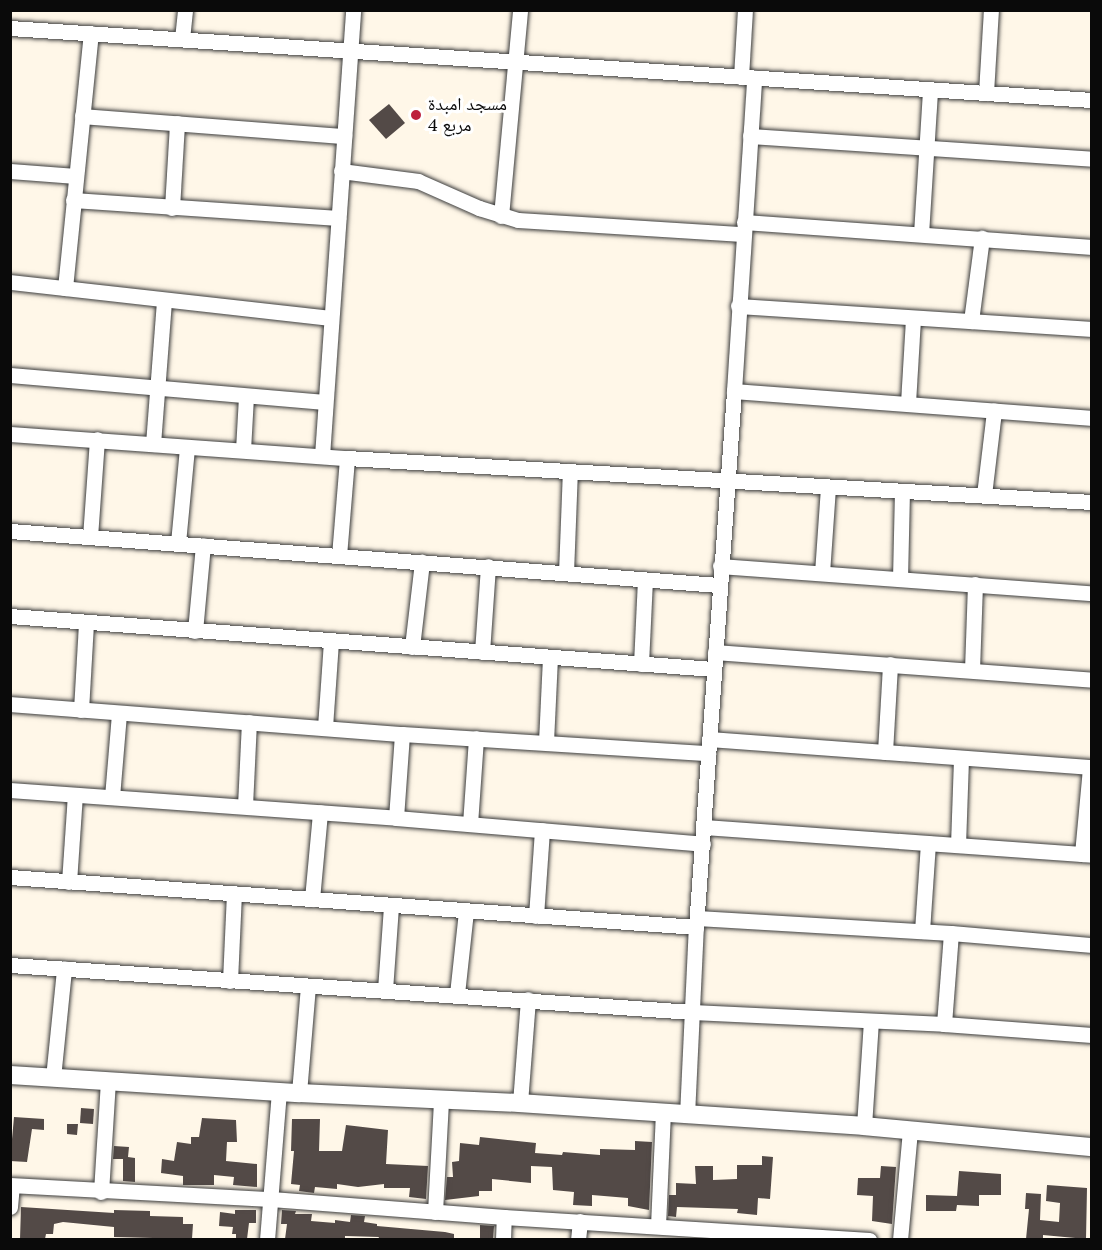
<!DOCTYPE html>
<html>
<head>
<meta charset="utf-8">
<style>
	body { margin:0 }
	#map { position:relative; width:1102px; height:1250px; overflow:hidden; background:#fff7e8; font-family:Lora,"Noto Naskh Arabic",serif }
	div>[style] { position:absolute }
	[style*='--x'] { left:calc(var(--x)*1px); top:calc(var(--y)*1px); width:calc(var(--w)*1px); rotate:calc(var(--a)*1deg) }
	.building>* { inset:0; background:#534a47 }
	.roads { filter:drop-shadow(0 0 2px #3d3d3d) drop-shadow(0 0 2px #3d3d3d) }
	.minor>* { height:15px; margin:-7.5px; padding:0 7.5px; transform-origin:7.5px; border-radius:7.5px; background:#fff }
	.tertiary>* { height:18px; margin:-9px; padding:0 9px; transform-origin:9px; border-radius:9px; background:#fff }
	.dots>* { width:16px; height:16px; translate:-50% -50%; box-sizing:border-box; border:3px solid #fff; border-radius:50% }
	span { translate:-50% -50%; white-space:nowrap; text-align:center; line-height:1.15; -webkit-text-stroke:6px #fff; paint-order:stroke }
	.poi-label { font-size:18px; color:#0a0a0a }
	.left { translate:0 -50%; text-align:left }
	.frame { position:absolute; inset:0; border:12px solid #0a0a0a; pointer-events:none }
</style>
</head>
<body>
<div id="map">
	<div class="building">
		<div style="clip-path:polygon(389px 104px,405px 123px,386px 139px,369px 120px)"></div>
		<div style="clip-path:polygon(81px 1108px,94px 1109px,93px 1124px,80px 1123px)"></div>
		<div style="clip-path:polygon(14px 1117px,44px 1119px,44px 1130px,32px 1129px,27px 1162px,10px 1161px)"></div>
		<div style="clip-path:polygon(202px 1118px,236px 1120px,237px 1142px,227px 1142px,226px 1161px,257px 1164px,257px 1187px,233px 1185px,234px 1177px,214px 1175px,214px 1185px,183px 1185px,183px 1176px,161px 1173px,162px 1159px,174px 1161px,177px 1142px,191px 1144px,191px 1137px,199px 1137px)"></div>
		<div style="clip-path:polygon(292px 1119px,320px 1119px,319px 1151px,342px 1151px,346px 1125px,388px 1130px,386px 1164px,428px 1166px,426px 1199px,409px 1197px,410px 1188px,384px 1188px,384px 1184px,358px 1187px,337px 1184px,337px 1189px,315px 1187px,314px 1193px,299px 1191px,300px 1185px,291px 1184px,294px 1151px,291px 1151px)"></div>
		<div style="clip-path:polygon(67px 1124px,78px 1124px,77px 1135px,67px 1134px)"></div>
		<div style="clip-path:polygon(480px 1137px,536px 1143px,535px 1153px,562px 1155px,563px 1152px,600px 1155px,600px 1149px,635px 1150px,635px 1141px,652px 1142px,649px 1210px,628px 1206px,628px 1198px,592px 1195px,592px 1206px,573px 1205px,574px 1192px,553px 1190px,552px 1167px,531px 1166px,531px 1183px,492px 1179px,492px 1191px,479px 1191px,479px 1196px,445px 1200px,447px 1177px,453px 1177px,452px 1162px,459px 1161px,460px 1143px,479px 1145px)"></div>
		<div style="clip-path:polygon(114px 1146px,129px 1147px,128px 1157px,135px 1158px,135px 1182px,123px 1181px,123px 1159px,113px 1159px)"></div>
		<div style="clip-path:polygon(762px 1156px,773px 1157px,770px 1199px,758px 1198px,757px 1215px,737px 1213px,738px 1209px,677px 1207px,676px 1217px,668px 1216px,669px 1195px,676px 1195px,676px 1183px,696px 1184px,695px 1166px,713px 1166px,713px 1180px,737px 1179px,737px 1165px,762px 1165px)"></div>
		<div style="clip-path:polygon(881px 1166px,896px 1167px,892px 1224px,872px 1221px,873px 1196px,857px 1195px,858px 1178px,880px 1178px)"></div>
		<div style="clip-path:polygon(959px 1171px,1001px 1174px,1001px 1195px,979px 1195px,979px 1206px,957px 1205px,956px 1211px,926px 1211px,926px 1195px,957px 1196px)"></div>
		<div style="clip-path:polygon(1047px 1185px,1087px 1188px,1086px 1239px,1043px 1235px,1043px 1239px,1026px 1239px,1029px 1209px,1025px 1209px,1026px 1193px,1041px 1194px,1040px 1220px,1059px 1222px,1060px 1203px,1046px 1201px)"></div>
		<div style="clip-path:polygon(21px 1207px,114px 1213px,114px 1210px,150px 1211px,150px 1216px,183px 1217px,183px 1224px,193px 1224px,192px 1239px,114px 1237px,114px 1227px,63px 1222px,54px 1224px,53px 1234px,46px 1234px,45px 1239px,20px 1239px)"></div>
		<div style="clip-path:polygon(235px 1210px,256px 1210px,256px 1223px,249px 1223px,247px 1239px,236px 1239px,236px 1234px,232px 1234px,233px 1227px,219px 1226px,220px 1212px,235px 1214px)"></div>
		<div style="clip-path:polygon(282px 1210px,296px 1211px,295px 1214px,312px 1214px,311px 1221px,335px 1223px,335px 1220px,350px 1222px,351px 1215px,365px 1216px,364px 1222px,377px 1224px,377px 1226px,445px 1232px,454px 1234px,454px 1239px,378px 1239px,379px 1237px,345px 1236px,345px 1239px,285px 1239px,287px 1224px,281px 1224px)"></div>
		<div style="clip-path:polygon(480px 1225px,494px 1226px,493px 1239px,480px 1239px)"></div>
	</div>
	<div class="roads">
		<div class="minor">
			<div style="--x:10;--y:28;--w:1084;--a:3.81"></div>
			<div style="--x:182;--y:39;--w:29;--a:-84"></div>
			<div style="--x:741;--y:77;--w:67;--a:-86.6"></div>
			<div style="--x:986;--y:93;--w:83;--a:-86.6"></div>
			<div style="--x:82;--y:116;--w:263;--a:4.4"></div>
			<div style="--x:750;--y:136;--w:343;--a:3.8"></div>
			<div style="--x:10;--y:171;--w:66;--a:4.3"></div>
			<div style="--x:341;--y:171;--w:78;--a:7.4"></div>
			<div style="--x:418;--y:181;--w:67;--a:23.9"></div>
			<div style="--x:479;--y:208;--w:41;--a:17.1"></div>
			<div style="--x:518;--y:220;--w:225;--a:3.6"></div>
			<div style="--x:73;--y:200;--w:266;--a:3.9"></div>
			<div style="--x:172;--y:208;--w:85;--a:-86.6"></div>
			<div style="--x:501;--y:216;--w:207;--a:-84.7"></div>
			<div style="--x:744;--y:222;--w:349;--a:4.1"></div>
			<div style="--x:921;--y:234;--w:145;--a:-86.4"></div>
			<div style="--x:10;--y:282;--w:322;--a:6.4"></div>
			<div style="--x:65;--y:288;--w:256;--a:-84.2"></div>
			<div style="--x:738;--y:306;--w:355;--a:3.7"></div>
			<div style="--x:971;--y:321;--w:84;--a:-82.5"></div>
			<div style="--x:10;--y:375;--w:316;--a:4.9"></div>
			<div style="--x:734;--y:391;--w:359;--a:4.3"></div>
			<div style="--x:908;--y:403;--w:85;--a:-86.6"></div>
			<div style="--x:10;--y:434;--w:338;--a:4.1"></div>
			<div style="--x:347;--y:458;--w:746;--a:3.38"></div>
			<div style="--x:153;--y:444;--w:144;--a:-85.6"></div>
			<div style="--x:243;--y:450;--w:54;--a:-86.8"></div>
			<div style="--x:322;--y:456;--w:447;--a:-86"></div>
			<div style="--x:984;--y:495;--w:85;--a:-83.2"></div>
			<div style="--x:10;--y:531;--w:711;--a:4.36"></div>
			<div style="--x:90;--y:537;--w:98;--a:-85.9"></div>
			<div style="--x:178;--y:543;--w:96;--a:-84.6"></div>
			<div style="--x:339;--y:556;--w:98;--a:-85.3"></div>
			<div style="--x:720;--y:566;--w:373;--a:4.2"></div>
			<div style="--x:566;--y:573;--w:102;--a:-87.8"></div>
			<div style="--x:822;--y:573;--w:86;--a:-86"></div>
			<div style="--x:900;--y:579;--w:88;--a:-88.7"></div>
			<div style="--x:10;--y:616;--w:706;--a:4.31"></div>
			<div style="--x:195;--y:631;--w:86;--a:-84.7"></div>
			<div style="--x:412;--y:647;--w:86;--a:-83.3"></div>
			<div style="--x:482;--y:652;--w:86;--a:-86"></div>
			<div style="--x:715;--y:652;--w:378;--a:4.2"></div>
			<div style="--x:641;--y:664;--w:84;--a:-87.3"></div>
			<div style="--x:972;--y:670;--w:86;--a:-88"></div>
			<div style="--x:10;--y:704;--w:393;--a:4.4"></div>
			<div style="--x:402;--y:734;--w:307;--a:3.6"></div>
			<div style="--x:81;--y:710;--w:88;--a:-86.7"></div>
			<div style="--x:325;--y:727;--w:86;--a:-86"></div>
			<div style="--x:709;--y:739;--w:384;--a:4.2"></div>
			<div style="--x:546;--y:742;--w:84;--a:-87.3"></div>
			<div style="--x:885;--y:752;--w:88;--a:-86.7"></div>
			<div style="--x:10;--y:790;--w:387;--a:4.1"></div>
			<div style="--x:396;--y:818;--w:308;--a:4.8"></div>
			<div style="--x:112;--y:797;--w:84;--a:-85.2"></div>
			<div style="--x:245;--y:806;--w:84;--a:-87.3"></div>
			<div style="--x:396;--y:818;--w:84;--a:-85.9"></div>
			<div style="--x:470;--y:824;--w:86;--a:-86"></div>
			<div style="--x:704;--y:827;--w:389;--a:4.1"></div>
			<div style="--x:958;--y:845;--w:87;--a:-88"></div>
			<div style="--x:1082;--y:854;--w:87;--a:-84.7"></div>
			<div style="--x:10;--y:877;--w:688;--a:4.17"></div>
			<div style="--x:69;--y:882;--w:87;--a:-86.1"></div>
			<div style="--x:312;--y:899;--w:87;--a:-84.7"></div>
			<div style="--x:536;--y:916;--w:86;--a:-86"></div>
			<div style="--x:697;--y:918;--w:254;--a:3.4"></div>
			<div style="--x:951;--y:933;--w:142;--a:4.9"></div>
			<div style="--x:922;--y:931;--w:88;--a:-86.1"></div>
			<div style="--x:10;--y:965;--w:684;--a:3.94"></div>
			<div style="--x:692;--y:1012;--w:252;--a:2.7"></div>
			<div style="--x:944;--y:1024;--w:148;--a:4.3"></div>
			<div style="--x:230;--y:981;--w:88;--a:-87.4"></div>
			<div style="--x:385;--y:990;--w:84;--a:-85.9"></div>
			<div style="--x:457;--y:994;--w:83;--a:-83.8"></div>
			<div style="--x:944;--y:1024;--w:91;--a:-85.6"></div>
			<div style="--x:53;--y:1078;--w:110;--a:-84.2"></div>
			<div style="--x:299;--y:1093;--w:107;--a:-85.2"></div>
			<div style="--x:520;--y:1103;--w:104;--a:-85.6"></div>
			<div style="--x:687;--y:1115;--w:188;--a:-87.3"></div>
			<div style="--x:696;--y:927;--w:537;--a:-85.94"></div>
			<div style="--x:734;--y:391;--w:314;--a:-86.3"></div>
			<div style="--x:864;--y:1126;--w:105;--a:-86.2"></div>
			<div style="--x:10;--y:1185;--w:261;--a:3.1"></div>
			<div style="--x:271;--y:1199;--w:234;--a:4.4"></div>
			<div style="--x:504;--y:1217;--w:366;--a:3.6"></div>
			<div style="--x:101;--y:1192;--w:110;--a:-86.4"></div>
			<div style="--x:10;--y:1207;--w:21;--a:-85"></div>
			<div style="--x:435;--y:1212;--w:112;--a:-86.9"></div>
			<div style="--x:658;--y:1226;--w:113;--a:-87.5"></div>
			<div style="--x:267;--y:1240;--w:148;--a:-85.4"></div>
			<div style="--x:503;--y:1240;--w:23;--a:-88"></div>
			<div style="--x:578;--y:1240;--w:19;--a:-84"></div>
			<div style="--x:900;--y:1240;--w:109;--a:-84.8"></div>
		</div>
		<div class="tertiary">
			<div style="--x:10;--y:1075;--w:290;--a:3.6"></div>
			<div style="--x:299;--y:1093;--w:221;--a:2.6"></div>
			<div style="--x:520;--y:1103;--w:345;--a:3.8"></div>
			<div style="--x:864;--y:1126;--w:229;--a:5.3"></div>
		</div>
	</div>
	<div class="dots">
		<div style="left:416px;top:115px;background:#bd203d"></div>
	</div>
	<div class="poi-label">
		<span class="left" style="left:428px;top:115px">مسجد امبدة<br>مربع 4</span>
	</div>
	<div class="frame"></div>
</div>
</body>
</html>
